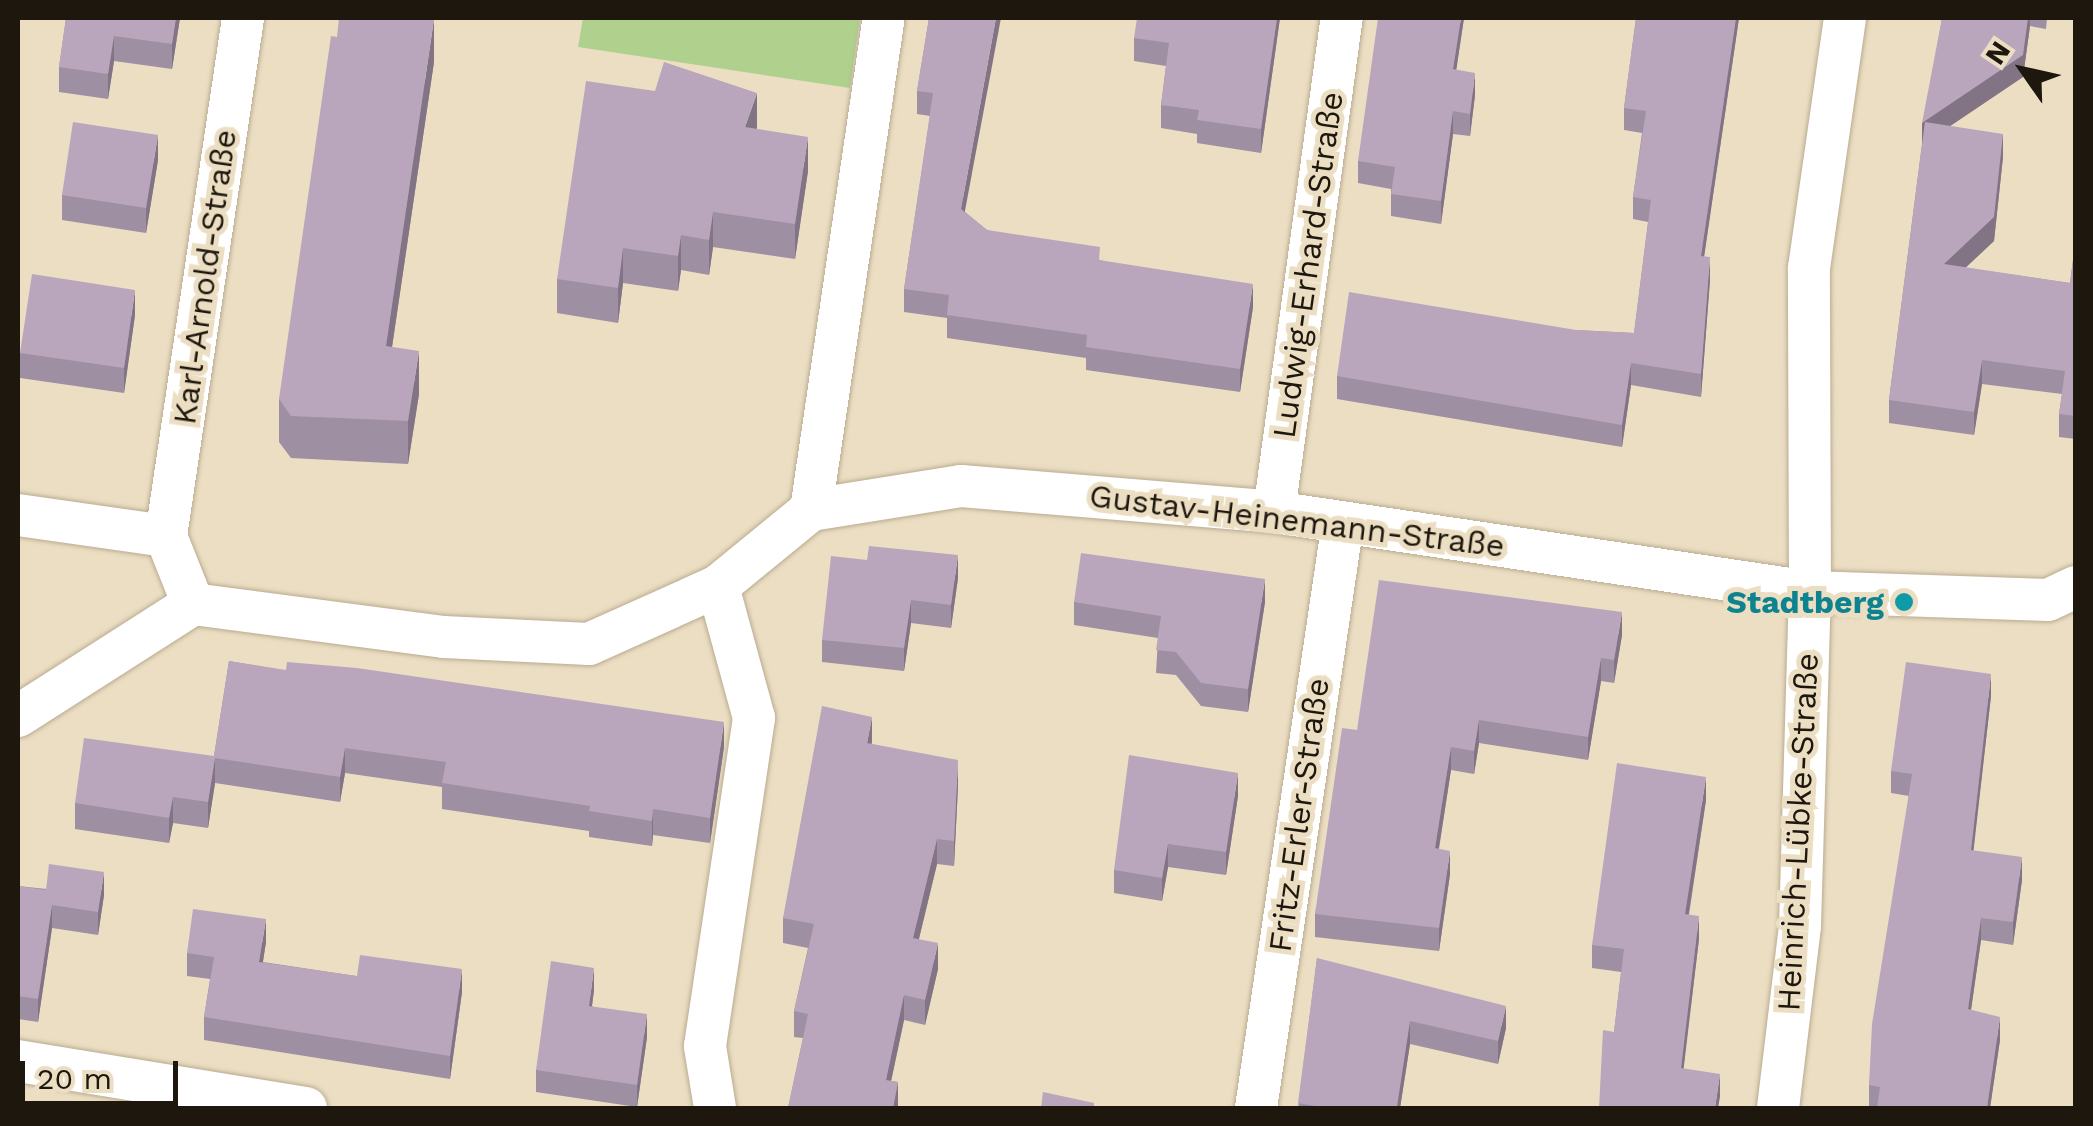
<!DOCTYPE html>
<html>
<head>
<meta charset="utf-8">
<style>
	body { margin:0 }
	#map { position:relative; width:2093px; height:1126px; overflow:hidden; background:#ecdec3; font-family:"Work Sans",sans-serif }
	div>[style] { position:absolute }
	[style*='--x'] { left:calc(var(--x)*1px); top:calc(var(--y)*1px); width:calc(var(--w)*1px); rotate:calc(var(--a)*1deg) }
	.green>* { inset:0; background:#afd18d }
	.roads { filter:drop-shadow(0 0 2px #b9ab91) drop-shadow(0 0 2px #b9ab91) }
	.minor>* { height:42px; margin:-21px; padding:0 21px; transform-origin:21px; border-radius:21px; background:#fff }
	.wall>* { inset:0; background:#9f8fa3 }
	.shaded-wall>* { inset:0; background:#827484 }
	.building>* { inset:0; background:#b9a6bd }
	.dots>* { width:28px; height:28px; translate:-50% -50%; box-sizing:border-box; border:5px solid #ecdec3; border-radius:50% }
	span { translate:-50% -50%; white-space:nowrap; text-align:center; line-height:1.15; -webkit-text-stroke:10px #ecdec3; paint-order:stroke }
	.street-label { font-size:32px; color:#1d170e }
	.culture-label { font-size:32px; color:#0d838f; font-weight:700 }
	.right { translate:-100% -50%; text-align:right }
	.frame { position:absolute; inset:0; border:20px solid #1d170e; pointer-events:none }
	.north { position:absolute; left:1973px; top:20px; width:100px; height:100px; -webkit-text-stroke:8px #ecdec3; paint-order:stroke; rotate:304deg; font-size:28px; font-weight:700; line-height:40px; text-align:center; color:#1d170e }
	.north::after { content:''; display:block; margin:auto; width:35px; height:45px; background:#1d170e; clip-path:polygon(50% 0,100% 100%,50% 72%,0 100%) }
	.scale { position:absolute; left:20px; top:1061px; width:158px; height:45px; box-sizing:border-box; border:5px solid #1d170e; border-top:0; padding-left:12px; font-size:30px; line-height:35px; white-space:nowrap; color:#1d170e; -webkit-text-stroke:8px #ecdec3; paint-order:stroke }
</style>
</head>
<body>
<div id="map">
	<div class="green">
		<div style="clip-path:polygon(583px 18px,860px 18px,850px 88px,578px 47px)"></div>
	</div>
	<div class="roads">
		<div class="minor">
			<div style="--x:811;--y:510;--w:497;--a:-81.6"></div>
			<div style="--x:1274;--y:512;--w:499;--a:-82.2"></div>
			<div style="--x:18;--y:515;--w:149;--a:8.1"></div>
			<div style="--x:193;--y:604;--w:73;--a:-111.7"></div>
			<div style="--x:166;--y:536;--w:524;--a:-81.54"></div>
			<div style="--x:18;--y:716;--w:208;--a:-32.6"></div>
			<div style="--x:193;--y:604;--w:253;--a:7.5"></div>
			<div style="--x:444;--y:637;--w:145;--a:2.8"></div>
			<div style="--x:589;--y:644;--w:141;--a:-24.2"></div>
			<div style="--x:718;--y:586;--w:120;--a:-39.3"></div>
			<div style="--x:811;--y:510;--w:152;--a:-9.1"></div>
			<div style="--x:961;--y:486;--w:314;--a:4.7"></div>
			<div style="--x:1274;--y:512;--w:542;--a:8.49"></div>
			<div style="--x:1810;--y:592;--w:238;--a:1.9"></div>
			<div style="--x:2048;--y:600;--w:31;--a:-25"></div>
			<div style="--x:18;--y:1061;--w:292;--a:9.3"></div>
			<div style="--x:715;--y:1108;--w:63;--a:-99.2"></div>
			<div style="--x:705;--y:1046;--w:332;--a:-81.5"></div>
			<div style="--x:754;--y:718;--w:137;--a:-105.3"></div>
			<div style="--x:1256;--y:1108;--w:592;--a:-81.56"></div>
			<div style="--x:1778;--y:1108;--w:183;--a:-83.1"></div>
			<div style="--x:1800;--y:926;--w:334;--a:-88.3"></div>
			<div style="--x:1810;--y:592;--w:324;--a:-90.2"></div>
			<div style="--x:1809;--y:268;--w:253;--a:-81.8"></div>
		</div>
	</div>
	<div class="wall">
		<div style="clip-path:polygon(66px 18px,180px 18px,172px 69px,114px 61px,108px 99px,59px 92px,59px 67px)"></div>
		<div style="clip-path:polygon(929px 18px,965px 212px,987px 230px,1100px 260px,1253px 307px,1240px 392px,1086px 370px,1086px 358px,947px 338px,947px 318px,904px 312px,904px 289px,930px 116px,917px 114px,917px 91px)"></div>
		<div style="clip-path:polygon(1280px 18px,1261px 153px,1197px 143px,1197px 134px,1161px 128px,1161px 105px,1166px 66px,1134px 61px,1134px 38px)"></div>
		<div style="clip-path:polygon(1464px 18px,1456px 70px,1475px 95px,1470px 136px,1453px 134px,1441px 224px,1391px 216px,1391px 189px,1358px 183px,1358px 161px)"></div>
		<div style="clip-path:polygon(1636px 18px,1739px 18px,1704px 256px,1710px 280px,1701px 397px,1631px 385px,1622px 447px,1337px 399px,1337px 376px,1576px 330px,1634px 333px,1648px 222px,1633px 219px,1633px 197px,1642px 133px,1624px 130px,1624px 108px)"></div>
		<div style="clip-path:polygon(1942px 18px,2047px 18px,2046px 29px,2030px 26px,2023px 77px,1950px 126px,2003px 157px,1994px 241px,1965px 268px,2070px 283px,2076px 237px,2076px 439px,2059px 437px,2059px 414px,2062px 394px,1982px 384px,1974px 435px,1889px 423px,1889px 400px,1922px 144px)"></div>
		<div style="clip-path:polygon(434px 62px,392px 347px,419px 394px,408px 464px,291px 458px,279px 442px,279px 399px)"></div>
		<div style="clip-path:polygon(756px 129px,808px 171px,795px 259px,713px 247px,709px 275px,681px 270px,678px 291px,623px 283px,618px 323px,557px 313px,557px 279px)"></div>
		<div style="clip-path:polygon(158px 160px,146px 233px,62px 220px,62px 195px)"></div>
		<div style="clip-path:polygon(135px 315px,124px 393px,20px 378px,20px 353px)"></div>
		<div style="clip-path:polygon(958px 578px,951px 628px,911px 623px,904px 671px,822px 662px,822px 640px)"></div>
		<div style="clip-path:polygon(1074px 602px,1265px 602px,1248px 712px,1201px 706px,1176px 675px,1156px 673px,1158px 638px,1074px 625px)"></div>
		<div style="clip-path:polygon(1622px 635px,1614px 683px,1601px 681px,1588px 760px,1479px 743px,1474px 774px,1451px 770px,1439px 849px,1450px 874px,1439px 951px,1315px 937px,1315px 914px,1357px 730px)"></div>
		<div style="clip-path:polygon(229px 661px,724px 747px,710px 843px,653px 835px,652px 846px,589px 837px,589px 831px,442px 809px,442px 787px,345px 773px,340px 802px,215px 783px,208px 828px,173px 823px,169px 843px,75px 829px,75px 803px,214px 756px)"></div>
		<div style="clip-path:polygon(1991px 696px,1973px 851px,2022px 880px,2013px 945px,1981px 940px,1971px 1010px,2000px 1040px,1990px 1108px,1869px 1108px,1869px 1085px,1909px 796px,1891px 793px,1891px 771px)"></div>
		<div style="clip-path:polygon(872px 744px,958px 786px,954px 866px,937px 864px,919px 939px,938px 969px,925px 1025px,904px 1020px,891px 1081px,898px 1082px,898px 1108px,788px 1108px,803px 1038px,794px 1037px,794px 1011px,808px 948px,783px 943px,783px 918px)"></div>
		<div style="clip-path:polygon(1238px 796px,1226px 875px,1168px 867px,1162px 901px,1114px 893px,1114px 870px)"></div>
		<div style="clip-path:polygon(1706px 800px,1689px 915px,1699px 939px,1683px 1068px,1720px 1097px,1614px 1032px,1621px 972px,1592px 968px,1592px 945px)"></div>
		<div style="clip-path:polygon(18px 886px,104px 895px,98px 935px,52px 928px,38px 1022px,18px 1019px)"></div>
		<div style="clip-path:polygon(266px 942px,263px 962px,462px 992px,450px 1079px,204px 1040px,204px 1017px,210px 979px,187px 976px,187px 953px)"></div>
		<div style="clip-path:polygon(1317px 958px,1506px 1028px,1498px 1064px,1410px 1044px,1400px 1108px,1298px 1108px)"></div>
		<div style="clip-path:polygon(594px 990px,592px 1006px,647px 1037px,637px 1107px,536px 1092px,536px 1070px)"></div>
	</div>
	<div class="shaded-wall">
		<div style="clip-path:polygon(176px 18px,180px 18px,172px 69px,172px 44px)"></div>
		<div style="clip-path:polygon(996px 18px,1001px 18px,961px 232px,961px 209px)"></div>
		<div style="clip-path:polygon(1277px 18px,1280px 18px,1261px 153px,1261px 129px)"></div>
		<div style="clip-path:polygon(1461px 18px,1464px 18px,1453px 92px,1453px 69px)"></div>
		<div style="clip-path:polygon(1736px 18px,1739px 18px,1701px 278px,1701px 256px)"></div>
		<div style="clip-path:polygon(2028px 18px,2030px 18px,2030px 26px,2023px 77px,1922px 145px,1922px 123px)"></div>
		<div style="clip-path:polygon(434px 19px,434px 62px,386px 388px,386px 346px)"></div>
		<div style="clip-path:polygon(114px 36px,114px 61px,108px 99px,108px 74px)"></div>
		<div style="clip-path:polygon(1475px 73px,1475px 95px,1470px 136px,1470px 114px)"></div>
		<div style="clip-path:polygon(757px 93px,757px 128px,745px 162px,745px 127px)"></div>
		<div style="clip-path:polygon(1453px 111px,1453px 134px,1441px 224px,1441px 201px)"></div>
		<div style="clip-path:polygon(2003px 134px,2003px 157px,1994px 241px,1944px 288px,1944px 264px)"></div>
		<div style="clip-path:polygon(158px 135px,158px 160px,146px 233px,146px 208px)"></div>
		<div style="clip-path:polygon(808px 137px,808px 171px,795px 259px,795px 224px)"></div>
		<div style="clip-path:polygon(713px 212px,713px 247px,709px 275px,709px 240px)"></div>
		<div style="clip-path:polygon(681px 235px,681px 270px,678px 291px,678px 256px)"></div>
		<div style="clip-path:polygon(623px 248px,623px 283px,618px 323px,618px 288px)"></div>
		<div style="clip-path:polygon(1710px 257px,1710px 280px,1701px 397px,1701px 374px)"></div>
		<div style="clip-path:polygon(1253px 284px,1253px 307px,1240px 392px,1240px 369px)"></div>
		<div style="clip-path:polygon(135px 290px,135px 315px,124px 393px,124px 368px)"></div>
		<div style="clip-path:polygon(419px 351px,419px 394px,408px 464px,408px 421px)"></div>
		<div style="clip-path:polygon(1982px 360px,1982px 384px,1974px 435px,1974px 412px)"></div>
		<div style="clip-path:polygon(1631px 363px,1631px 385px,1622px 447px,1622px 425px)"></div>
		<div style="clip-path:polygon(958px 555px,958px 578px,951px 628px,951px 605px)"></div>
		<div style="clip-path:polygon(1265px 579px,1265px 602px,1248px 712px,1248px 689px)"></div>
		<div style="clip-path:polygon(911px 600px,911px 623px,904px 671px,904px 648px)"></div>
		<div style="clip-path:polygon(1622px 612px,1622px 635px,1614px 683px,1614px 660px)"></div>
		<div style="clip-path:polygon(1601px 658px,1601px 681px,1588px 760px,1588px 737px)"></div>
		<div style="clip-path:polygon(1991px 674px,1991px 696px,1971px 873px,1971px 850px)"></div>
		<div style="clip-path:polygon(872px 717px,872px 742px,867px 768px,867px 743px)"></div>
		<div style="clip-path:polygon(1479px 720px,1479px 743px,1474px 774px,1474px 751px)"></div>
		<div style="clip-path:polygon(724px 722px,724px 747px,710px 843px,710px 818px)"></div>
		<div style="clip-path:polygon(1451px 747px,1451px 770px,1435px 872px,1435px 848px)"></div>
		<div style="clip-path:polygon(345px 748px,345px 773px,340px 802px,340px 777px)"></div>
		<div style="clip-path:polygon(215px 758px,215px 783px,208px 828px,208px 802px)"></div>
		<div style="clip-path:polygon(958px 760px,958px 786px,954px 866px,954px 841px)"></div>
		<div style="clip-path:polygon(1238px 773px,1238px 796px,1226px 875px,1226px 852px)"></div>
		<div style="clip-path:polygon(1706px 777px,1706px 800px,1685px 937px,1685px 914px)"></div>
		<div style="clip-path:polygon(173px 797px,173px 823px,169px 843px,169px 818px)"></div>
		<div style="clip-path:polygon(653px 809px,653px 835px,652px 846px,652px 821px)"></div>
		<div style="clip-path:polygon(937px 839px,937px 864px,913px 963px,913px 938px)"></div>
		<div style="clip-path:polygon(1168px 844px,1168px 867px,1162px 901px,1162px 878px)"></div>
		<div style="clip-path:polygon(1450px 851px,1450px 874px,1439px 951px,1439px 928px)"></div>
		<div style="clip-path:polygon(2022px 857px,2022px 880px,2013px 945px,2013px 922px)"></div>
		<div style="clip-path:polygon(104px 872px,104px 895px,98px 935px,98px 912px)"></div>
		<div style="clip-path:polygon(52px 905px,52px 928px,38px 1022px,38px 999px)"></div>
		<div style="clip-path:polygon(1699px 916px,1699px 939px,1681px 1091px,1681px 1068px)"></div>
		<div style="clip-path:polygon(1981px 918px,1981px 940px,1968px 1031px,1968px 1009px)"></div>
		<div style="clip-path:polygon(266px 919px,266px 942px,259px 985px,259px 962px)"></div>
		<div style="clip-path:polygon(938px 943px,938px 969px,925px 1025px,925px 1000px)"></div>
		<div style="clip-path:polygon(594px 968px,594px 990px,589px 1028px,589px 1006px)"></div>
		<div style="clip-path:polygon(462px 969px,462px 992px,450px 1079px,450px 1056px)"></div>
		<div style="clip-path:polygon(904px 995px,904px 1020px,886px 1105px,886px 1080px)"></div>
		<div style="clip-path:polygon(1506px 1006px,1506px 1028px,1498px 1064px,1498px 1041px)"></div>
		<div style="clip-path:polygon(647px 1014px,647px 1037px,637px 1107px,637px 1085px)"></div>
		<div style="clip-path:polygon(2000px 1017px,2000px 1040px,1990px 1108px,1987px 1108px)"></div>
		<div style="clip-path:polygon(1410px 1021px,1410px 1044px,1400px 1108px,1395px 1108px)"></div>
		<div style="clip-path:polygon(1720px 1074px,1720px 1097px,1718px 1108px,1715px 1108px)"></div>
		<div style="clip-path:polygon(898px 1082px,898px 1108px,893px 1108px)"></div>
	</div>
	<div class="building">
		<div style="clip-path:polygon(66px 18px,176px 18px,172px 44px,114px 36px,108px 74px,59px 67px)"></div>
		<div style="clip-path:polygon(339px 18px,418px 18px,434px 19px,386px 346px,419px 351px,408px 421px,291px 416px,279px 399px,331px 36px,337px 37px)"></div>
		<div style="clip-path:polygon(929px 18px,996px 18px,961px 209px,987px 230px,1100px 247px,1099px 260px,1253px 284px,1240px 369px,1086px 347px,1087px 335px,947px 315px,949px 295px,904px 289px,933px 93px,917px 91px)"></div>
		<div style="clip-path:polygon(1137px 18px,1277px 18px,1261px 129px,1197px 120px,1199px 110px,1161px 105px,1169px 43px,1134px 38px)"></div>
		<div style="clip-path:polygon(1378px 18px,1461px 18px,1453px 69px,1475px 73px,1470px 114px,1453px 111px,1441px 201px,1391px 194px,1395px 167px,1358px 161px)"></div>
		<div style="clip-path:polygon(1636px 18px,1736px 18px,1701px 256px,1710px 257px,1701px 374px,1631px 363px,1622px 425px,1337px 376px,1349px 292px,1576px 330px,1634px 333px,1651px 200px,1633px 197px,1646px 111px,1624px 108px)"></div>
		<div style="clip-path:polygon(1942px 18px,2028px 18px,2023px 55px,1922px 123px)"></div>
		<div style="clip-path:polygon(664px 62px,757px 93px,745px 127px,808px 137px,795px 224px,713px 212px,709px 240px,681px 235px,678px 256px,623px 248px,618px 288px,557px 279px,586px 81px,655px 91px)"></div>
		<div style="clip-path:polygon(73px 122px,158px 135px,146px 208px,62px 195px)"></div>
		<div style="clip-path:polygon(1925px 122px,2003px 134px,1994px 217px,1944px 264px,2070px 283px,2076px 237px,2076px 416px,2059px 414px,2065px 371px,1982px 360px,1974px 412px,1889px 400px)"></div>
		<div style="clip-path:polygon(32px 274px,135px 290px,124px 368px,20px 353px)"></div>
		<div style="clip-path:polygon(869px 546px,958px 555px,951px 605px,911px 600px,904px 648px,822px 640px,831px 556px,867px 560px)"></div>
		<div style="clip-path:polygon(1081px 553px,1265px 579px,1248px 689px,1201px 683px,1176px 652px,1156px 650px,1161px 616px,1074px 602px)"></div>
		<div style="clip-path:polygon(1379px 580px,1622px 612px,1614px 660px,1601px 658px,1588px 737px,1479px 720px,1474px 751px,1451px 747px,1435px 848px,1450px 851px,1439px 928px,1315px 914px,1342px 728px,1357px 730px)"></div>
		<div style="clip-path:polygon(229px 661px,286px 670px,287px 662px,357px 668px,724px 722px,710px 818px,653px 809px,652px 821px,589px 811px,590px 806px,442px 783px,446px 762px,345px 748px,340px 777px,215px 758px,208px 802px,173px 797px,169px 818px,75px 803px,84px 738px,214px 756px)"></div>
		<div style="clip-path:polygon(1906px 662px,1991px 674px,1971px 850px,2022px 857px,2013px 922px,1981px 918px,1968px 1009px,2000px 1017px,1987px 1108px,1877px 1108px,1880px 1087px,1869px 1085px,1872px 1024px,1912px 774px,1891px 771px)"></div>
		<div style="clip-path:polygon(822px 706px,872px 717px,867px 743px,958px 760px,954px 841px,937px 839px,913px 938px,938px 943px,925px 1000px,904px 995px,886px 1080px,898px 1082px,893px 1108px,788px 1108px,808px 1014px,794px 1011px,814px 924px,783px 918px)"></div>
		<div style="clip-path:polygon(1129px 755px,1238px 773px,1226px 852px,1168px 844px,1162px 878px,1114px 870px)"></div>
		<div style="clip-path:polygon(1617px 763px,1706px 777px,1685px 914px,1699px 916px,1681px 1068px,1720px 1074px,1715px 1108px,1599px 1108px,1603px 1030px,1614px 1032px,1624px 949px,1592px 945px)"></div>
		<div style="clip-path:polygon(49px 864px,104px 872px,98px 912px,52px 905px,38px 999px,18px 996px,18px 886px,46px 890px)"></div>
		<div style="clip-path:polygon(193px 909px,266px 919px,259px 962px,357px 976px,360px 955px,462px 969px,450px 1056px,204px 1017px,214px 957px,187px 953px)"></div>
		<div style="clip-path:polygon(1317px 958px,1506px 1006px,1498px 1041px,1410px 1021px,1397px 1107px,1395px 1108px,1315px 1108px,1315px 1106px,1298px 1103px)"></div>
		<div style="clip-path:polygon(551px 961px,594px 968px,589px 1006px,647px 1014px,637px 1085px,536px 1070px)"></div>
		<div style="clip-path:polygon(1043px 1092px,1094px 1103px,1094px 1108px,1041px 1108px)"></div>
	</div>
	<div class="dots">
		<div style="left:1904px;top:602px;background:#0f9aa8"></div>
	</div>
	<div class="street-label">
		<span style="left:1308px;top:265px;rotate:-82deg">Ludwig-Erhard-Straße</span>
		<span style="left:205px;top:277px;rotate:-82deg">Karl-Arnold-Straße</span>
		<span style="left:1297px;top:521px;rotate:7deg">Gustav-Heinemann-Straße</span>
		<span style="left:1299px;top:815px;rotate:-82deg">Fritz-Erler-Straße</span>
		<span style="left:1798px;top:832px;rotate:-87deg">Heinrich-Lübke-Straße</span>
	</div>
	<div class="culture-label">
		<span class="right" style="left:1884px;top:602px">Stadtberg</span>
	</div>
	<div class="frame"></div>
	<div class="north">N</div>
	<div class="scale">20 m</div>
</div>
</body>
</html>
